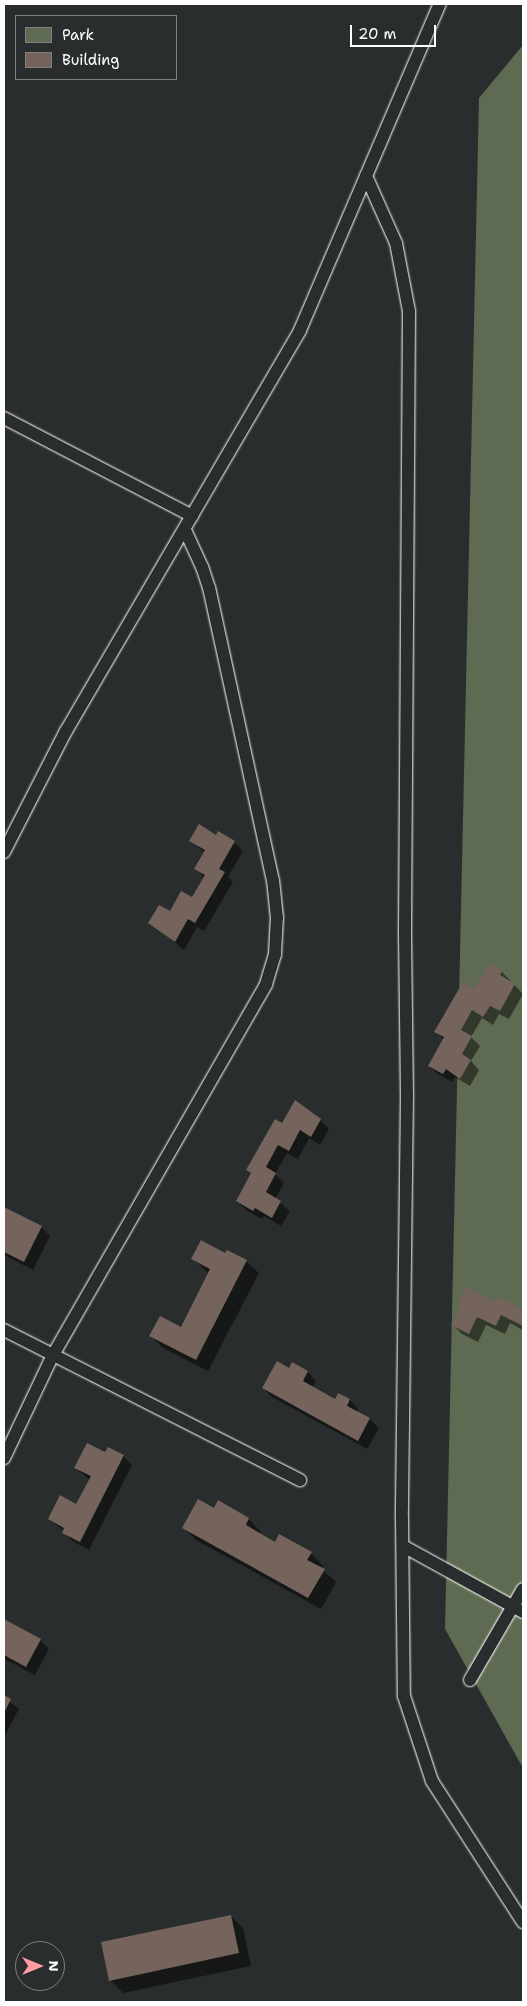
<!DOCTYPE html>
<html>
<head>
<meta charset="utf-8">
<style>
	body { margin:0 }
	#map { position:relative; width:527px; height:2006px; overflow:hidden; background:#2a2d2e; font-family:"Shantell Sans",sans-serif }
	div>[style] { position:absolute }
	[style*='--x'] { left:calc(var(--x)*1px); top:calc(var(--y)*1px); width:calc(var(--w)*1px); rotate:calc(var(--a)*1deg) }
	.green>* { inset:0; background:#5e6a51 }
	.shadow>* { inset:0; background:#0007 }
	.building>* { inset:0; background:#74645b }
	.roads { filter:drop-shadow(0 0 1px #fff) drop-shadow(0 0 1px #fff) }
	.lane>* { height:12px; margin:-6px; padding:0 6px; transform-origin:6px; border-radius:6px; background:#2a2d2e }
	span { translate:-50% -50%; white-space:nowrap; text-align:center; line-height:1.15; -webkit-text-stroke:4px #2a2d2e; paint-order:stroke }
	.frame { position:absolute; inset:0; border:5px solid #fff; pointer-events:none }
	.legend { position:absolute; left:15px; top:15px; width:162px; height:65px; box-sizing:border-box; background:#2a2d2e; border:1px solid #7f8182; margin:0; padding:6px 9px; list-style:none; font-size:15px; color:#fff }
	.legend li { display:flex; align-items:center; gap:10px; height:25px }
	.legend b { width:25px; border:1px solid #7f8182 }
	.north { position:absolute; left:15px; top:1941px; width:50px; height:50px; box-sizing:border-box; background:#2a2d2e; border:1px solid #7f8182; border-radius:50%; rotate:90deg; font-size:14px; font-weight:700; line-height:20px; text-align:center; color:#fff }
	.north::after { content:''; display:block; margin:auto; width:18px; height:22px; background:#ff9aa2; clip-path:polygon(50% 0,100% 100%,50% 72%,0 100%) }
	.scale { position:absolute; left:350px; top:25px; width:86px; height:22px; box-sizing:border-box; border:2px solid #fff; border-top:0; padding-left:6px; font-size:15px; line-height:18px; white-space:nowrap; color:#fff; -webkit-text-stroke:4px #2a2d2e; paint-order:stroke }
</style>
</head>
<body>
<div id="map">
	<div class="green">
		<div style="clip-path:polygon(523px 45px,523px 1768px,445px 1629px,479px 98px)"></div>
	</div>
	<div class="shadow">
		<div style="clip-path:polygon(218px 833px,234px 842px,243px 851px,228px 877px,233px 882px,204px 931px,197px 927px,184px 950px,150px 922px,192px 899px,205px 878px,196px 869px,205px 853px,191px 841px,216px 836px)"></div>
		<div style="clip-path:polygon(490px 965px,502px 972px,523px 994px,509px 1019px,499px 1014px,493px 1025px,482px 1018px,471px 1037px,480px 1046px,471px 1061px,479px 1070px,470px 1086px,455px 1077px,452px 1082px,438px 1074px,429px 1066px,444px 1040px,436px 1031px,474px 990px)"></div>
		<div style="clip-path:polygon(320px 1120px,329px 1129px,320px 1145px,309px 1138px,298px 1159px,287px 1153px,275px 1174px,284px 1183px,275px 1199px,290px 1211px,281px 1226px,264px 1216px,262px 1219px,246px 1210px,237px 1201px,252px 1175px,247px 1170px,282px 1125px)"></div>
		<div style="clip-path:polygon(4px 1208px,41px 1227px,50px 1236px,33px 1270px,4px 1255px)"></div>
		<div style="clip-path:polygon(225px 1254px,246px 1261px,259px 1273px,208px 1371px,163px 1348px,151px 1336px,182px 1328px,209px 1274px,193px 1259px)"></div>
		<div style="clip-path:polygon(497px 1297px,523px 1310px,523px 1330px,510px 1323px,505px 1334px,486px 1325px,478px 1342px,462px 1334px,453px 1325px,495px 1303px)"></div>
		<div style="clip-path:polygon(308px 1372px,316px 1381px,312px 1388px,336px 1401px,339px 1395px,350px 1400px,358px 1409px,357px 1412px,370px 1419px,379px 1428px,367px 1449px,272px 1397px,263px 1388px)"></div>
		<div style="clip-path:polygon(105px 1454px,123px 1456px,132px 1465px,89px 1550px,72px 1541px,64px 1531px,50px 1519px,77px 1505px,90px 1480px,75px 1468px)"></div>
		<div style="clip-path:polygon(218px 1502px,249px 1519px,261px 1532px,260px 1534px,275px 1543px,311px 1553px,323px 1566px,322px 1569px,336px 1582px,321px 1609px,196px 1540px,184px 1528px,214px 1509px)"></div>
		<div style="clip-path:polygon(4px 1620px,40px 1640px,49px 1649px,35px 1675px,4px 1659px)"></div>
		<div style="clip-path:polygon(4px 1697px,19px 1709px,5px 1735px,4px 1734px)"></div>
		<div style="clip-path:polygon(231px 1916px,243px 1928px,251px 1966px,123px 1993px,110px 1980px)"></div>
	</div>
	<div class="building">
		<div style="clip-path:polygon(199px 824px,216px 835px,218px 831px,235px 841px,219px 869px,225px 872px,195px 923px,188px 919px,175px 942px,148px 923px,159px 905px,170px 911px,181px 891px,192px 897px,205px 875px,194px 869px,205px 850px,189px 841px)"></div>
		<div style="clip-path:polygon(489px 963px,502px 971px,500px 975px,515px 984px,500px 1011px,490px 1006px,483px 1017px,472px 1010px,461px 1030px,472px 1036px,462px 1054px,471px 1060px,460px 1079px,446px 1069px,443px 1074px,428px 1066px,444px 1037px,434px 1032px,463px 982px,474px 989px)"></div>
		<div style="clip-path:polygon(295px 1100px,321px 1119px,311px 1137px,300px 1130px,289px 1151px,278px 1145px,266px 1167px,276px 1173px,266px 1192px,281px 1201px,272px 1218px,255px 1208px,253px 1211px,236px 1201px,251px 1173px,246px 1170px,275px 1119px,282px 1123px)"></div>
		<div style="clip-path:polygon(4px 1207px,42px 1226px,24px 1262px,4px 1252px)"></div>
		<div style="clip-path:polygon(201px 1240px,225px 1253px,227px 1250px,247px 1260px,196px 1360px,149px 1336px,160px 1316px,181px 1327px,210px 1269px,191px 1259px)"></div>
		<div style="clip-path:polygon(465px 1287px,494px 1302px,496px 1296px,523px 1309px,523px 1326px,501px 1315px,496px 1326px,477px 1317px,469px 1334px,451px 1325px,460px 1308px,457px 1306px)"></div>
		<div style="clip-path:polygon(523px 1328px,523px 1339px,519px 1337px)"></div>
		<div style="clip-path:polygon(277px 1361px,289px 1368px,292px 1362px,308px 1371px,303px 1381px,335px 1399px,338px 1393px,350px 1399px,347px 1406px,370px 1418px,358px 1441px,262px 1388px)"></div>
		<div style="clip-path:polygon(87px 1443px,105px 1452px,108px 1447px,124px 1455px,80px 1542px,62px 1533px,64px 1528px,48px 1519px,60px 1495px,76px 1504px,91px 1476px,74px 1468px)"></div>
		<div style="clip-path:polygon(198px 1499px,214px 1508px,218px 1500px,249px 1518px,246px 1525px,275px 1542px,279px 1534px,312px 1552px,307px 1560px,325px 1569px,308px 1598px,182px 1528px)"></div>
		<div style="clip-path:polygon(4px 1619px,41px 1639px,26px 1667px,4px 1655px)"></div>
		<div style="clip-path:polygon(4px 1695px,11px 1699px,4px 1713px)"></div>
		<div style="clip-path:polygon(231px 1915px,239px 1953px,109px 1981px,101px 1942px)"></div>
	</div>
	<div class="roads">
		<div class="lane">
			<div style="--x:366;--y:176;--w:73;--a:65.9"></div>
			<div style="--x:396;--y:243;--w:69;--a:79.2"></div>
			<div style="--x:409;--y:311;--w:623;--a:90.37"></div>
			<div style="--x:405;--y:934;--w:161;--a:89.3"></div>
			<div style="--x:407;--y:1095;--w:424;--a:90.7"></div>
			<div style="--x:402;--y:1519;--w:177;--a:89.4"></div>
			<div style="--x:404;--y:1696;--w:89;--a:71.8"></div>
			<div style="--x:432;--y:1781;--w:168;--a:57.2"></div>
			<div style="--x:4;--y:418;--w:212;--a:27.5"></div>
			<div style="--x:4;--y:852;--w:136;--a:-62.9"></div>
			<div style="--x:66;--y:731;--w:464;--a:-59.7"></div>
			<div style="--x:300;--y:330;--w:355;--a:-66.8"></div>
			<div style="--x:4;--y:1330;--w:332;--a:26.9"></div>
			<div style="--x:4;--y:1458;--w:114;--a:-64.6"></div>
			<div style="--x:53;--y:1355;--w:428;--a:-60.1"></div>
			<div style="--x:266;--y:984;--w:31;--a:-73"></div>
			<div style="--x:275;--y:954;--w:36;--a:-87"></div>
			<div style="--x:277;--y:918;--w:37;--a:-96"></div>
			<div style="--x:273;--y:881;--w:300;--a:-102.3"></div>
			<div style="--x:209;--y:588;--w:22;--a:-108"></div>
			<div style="--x:202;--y:567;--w:41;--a:-114.7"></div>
			<div style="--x:403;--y:1546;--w:137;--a:28.8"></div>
			<div style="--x:470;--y:1680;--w:105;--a:-59.8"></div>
		</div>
	</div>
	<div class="frame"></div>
	<ul class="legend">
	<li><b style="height:14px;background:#5e6a51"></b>Park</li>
	<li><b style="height:14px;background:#74645b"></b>Building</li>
	</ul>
	<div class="north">N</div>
	<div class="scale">20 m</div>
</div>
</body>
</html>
